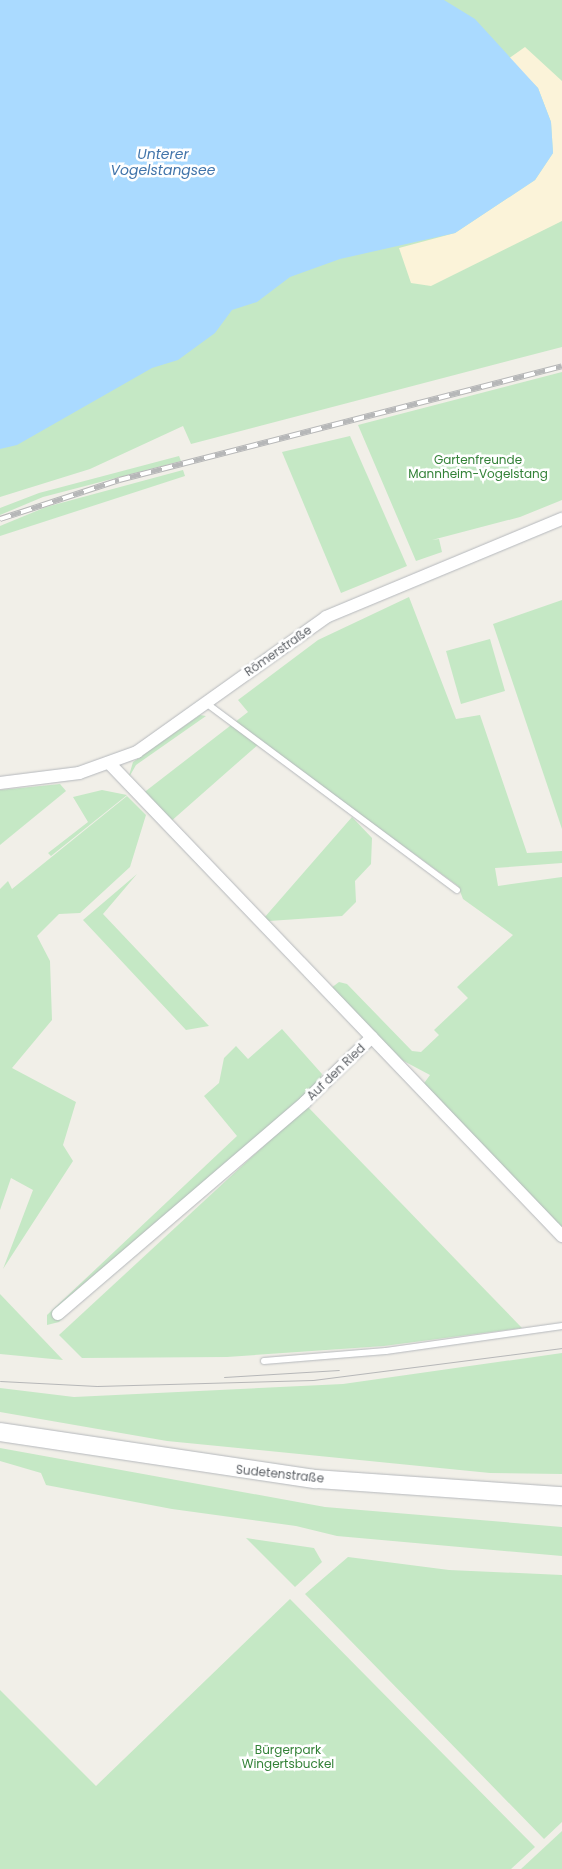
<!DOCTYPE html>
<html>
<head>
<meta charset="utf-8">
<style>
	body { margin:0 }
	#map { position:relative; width:562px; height:1869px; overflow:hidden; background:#f1efe8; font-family:Poppins,sans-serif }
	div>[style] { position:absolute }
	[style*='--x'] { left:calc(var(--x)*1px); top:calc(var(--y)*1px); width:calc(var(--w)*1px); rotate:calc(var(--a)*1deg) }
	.green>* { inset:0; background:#c5e8c5 }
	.sand>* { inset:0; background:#fbf3d9 }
	.water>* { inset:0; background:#aadaff }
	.roads { filter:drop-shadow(0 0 1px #b5b8bc) drop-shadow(0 0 1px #b5b8bc) }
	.lane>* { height:6px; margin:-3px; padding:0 3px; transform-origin:3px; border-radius:3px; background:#fff }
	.street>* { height:12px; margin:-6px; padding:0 6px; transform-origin:6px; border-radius:6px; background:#fff }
	.secondary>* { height:18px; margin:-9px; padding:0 9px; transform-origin:9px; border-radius:9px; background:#fff }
	.tram>* { height:1px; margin:-0.5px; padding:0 0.5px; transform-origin:0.5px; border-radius:0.5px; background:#b6b7b8 }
	.rail>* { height:5.5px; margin-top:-2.75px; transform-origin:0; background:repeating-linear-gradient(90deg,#fff 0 11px,#b6b7b8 0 22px); box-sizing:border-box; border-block:1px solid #b6b7b8 }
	span { translate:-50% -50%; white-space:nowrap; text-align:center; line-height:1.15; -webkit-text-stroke:5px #fff; paint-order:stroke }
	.park-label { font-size:12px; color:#348238 }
	.street-label { font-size:12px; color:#5f6368 }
	.water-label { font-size:14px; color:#4174aa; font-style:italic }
</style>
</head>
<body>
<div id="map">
	<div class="green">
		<div style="clip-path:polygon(0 0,562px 0,562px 347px,191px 444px,183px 426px,90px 469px,0 497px)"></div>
		<div style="clip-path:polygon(562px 372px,562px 500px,520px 517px,432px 540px,439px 539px,442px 552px,416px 561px,358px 425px)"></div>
		<div style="clip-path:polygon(350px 436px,407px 566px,341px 593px,282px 452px)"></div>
		<div style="clip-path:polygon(179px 456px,181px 461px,43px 497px,0 515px,0 508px,39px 493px)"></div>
		<div style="clip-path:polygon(183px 470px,185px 476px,0 536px,0 526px,46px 507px)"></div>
		<div style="clip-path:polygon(409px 597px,456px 719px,480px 715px,527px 853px,562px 851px,562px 863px,495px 868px,498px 886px,562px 877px,562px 1233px,422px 1086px,430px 1075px,398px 1058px,331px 988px,339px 982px,347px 984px,412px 1051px,421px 1052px,439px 1035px,434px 1030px,468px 998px,457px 987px,513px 935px,463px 899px,458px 886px,261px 742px,169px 823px,142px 794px,248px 712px,238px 700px,318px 640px)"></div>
		<div style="clip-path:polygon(562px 600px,562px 829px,493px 624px)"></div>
		<div style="clip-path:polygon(490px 639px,505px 691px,461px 704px,446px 651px)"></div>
		<div style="clip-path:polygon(200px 715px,206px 716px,136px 765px,128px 779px,133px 762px)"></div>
		<div style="clip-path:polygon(60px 784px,66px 791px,0 845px,0 790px)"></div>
		<div style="clip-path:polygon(102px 790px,127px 795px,51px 856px,48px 853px,88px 822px,73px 797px)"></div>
		<div style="clip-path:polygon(127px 796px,146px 815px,130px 867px,80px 913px,59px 914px,37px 936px,50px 961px,52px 1020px,12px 1068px,76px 1102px,63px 1145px,73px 1161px,3px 1269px,33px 1190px,11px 1178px,0 1210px,0 889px,8px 881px,12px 889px)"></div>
		<div style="clip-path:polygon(352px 817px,372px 838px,371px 864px,355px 881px,356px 902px,342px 916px,269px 921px,264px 918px)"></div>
		<div style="clip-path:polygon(137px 874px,103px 914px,209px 1026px,186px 1030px,83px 920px)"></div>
		<div style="clip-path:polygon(282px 1029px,322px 1074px,319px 1082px,114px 1266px,59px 1322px,47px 1325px,47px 1315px,237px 1136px,204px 1096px,219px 1083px,224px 1058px,236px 1046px,248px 1059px)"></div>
		<div style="clip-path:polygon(307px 1106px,522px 1328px,384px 1346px,227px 1357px,82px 1358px,59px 1335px)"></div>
		<div style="clip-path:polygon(0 1294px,63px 1360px,0 1354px)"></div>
		<div style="clip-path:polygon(562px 1353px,562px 1474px,490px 1473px,167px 1441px,0 1412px,0 1388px,74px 1397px,343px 1384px)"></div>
		<div style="clip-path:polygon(0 1448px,325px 1507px,562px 1527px,562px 1556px,337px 1536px,296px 1526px,172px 1509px,46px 1485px,41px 1473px,0 1461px)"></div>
		<div style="clip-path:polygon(246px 1538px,314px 1548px,322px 1562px,295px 1587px)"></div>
		<div style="clip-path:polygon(348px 1557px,449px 1570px,562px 1575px,562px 1822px,544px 1839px,305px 1594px)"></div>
		<div style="clip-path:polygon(290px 1599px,535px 1847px,511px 1869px,0 1869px,0 1690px,96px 1786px)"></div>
		<div style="clip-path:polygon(562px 1831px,562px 1869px,521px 1869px)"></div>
	</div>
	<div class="sand">
		<div style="clip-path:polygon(525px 47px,562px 81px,562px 221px,431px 286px,411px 283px,399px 248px,455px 233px,535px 180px,553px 153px,551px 122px,538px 88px,508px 59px)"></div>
	</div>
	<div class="water">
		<div style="clip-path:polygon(0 0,444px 0,475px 19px,538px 88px,551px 122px,553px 153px,535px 180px,455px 233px,340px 259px,290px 277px,257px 302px,232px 310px,215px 333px,178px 360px,152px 368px,17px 445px,0 449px)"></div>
	</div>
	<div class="roads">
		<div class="lane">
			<div style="--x:206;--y:703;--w:313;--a:36.7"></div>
			<div style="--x:264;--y:1361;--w:122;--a:-4.7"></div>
			<div style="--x:386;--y:1351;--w:178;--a:-8.1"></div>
		</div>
		<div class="street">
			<div style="--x:110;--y:764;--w:654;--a:46.24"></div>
			<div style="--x:0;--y:783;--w:80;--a:-7.2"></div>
			<div style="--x:79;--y:773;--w:62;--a:-19.9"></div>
			<div style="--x:137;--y:752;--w:232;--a:-35.5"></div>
			<div style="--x:326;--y:617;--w:256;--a:-22.6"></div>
			<div style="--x:58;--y:1314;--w:326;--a:-40.6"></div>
			<div style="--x:305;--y:1102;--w:93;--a:-44.1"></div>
		</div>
		<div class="secondary">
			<div style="--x:0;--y:1432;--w:319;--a:8.5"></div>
			<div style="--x:316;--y:1479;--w:247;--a:4"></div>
		</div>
	</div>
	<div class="tram">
		<div style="--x:224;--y:1377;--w:115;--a:-3.5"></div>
		<div style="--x:0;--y:1381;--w:97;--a:3"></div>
		<div style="--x:97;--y:1386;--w:216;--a:-1.6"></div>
		<div style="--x:313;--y:1380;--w:251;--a:-7.3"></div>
	</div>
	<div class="rail">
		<div style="--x:0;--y:519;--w:125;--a:-18.1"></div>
		<div style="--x:119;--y:480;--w:457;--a:-14.4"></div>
	</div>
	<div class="park-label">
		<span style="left:478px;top:467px">Gartenfreunde<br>Mannheim-Vogelstang</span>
		<span style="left:288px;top:1757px">Bürgerpark<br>Wingertsbuckel</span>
	</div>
	<div class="street-label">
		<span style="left:278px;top:651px;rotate:-35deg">Römerstraße</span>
		<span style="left:336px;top:1072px;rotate:-44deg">Auf den Ried</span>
		<span style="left:280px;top:1474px;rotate:6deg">Sudetenstraße</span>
	</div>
	<div class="water-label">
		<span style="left:163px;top:162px">Unterer<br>Vogelstangsee</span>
	</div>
</div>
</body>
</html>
